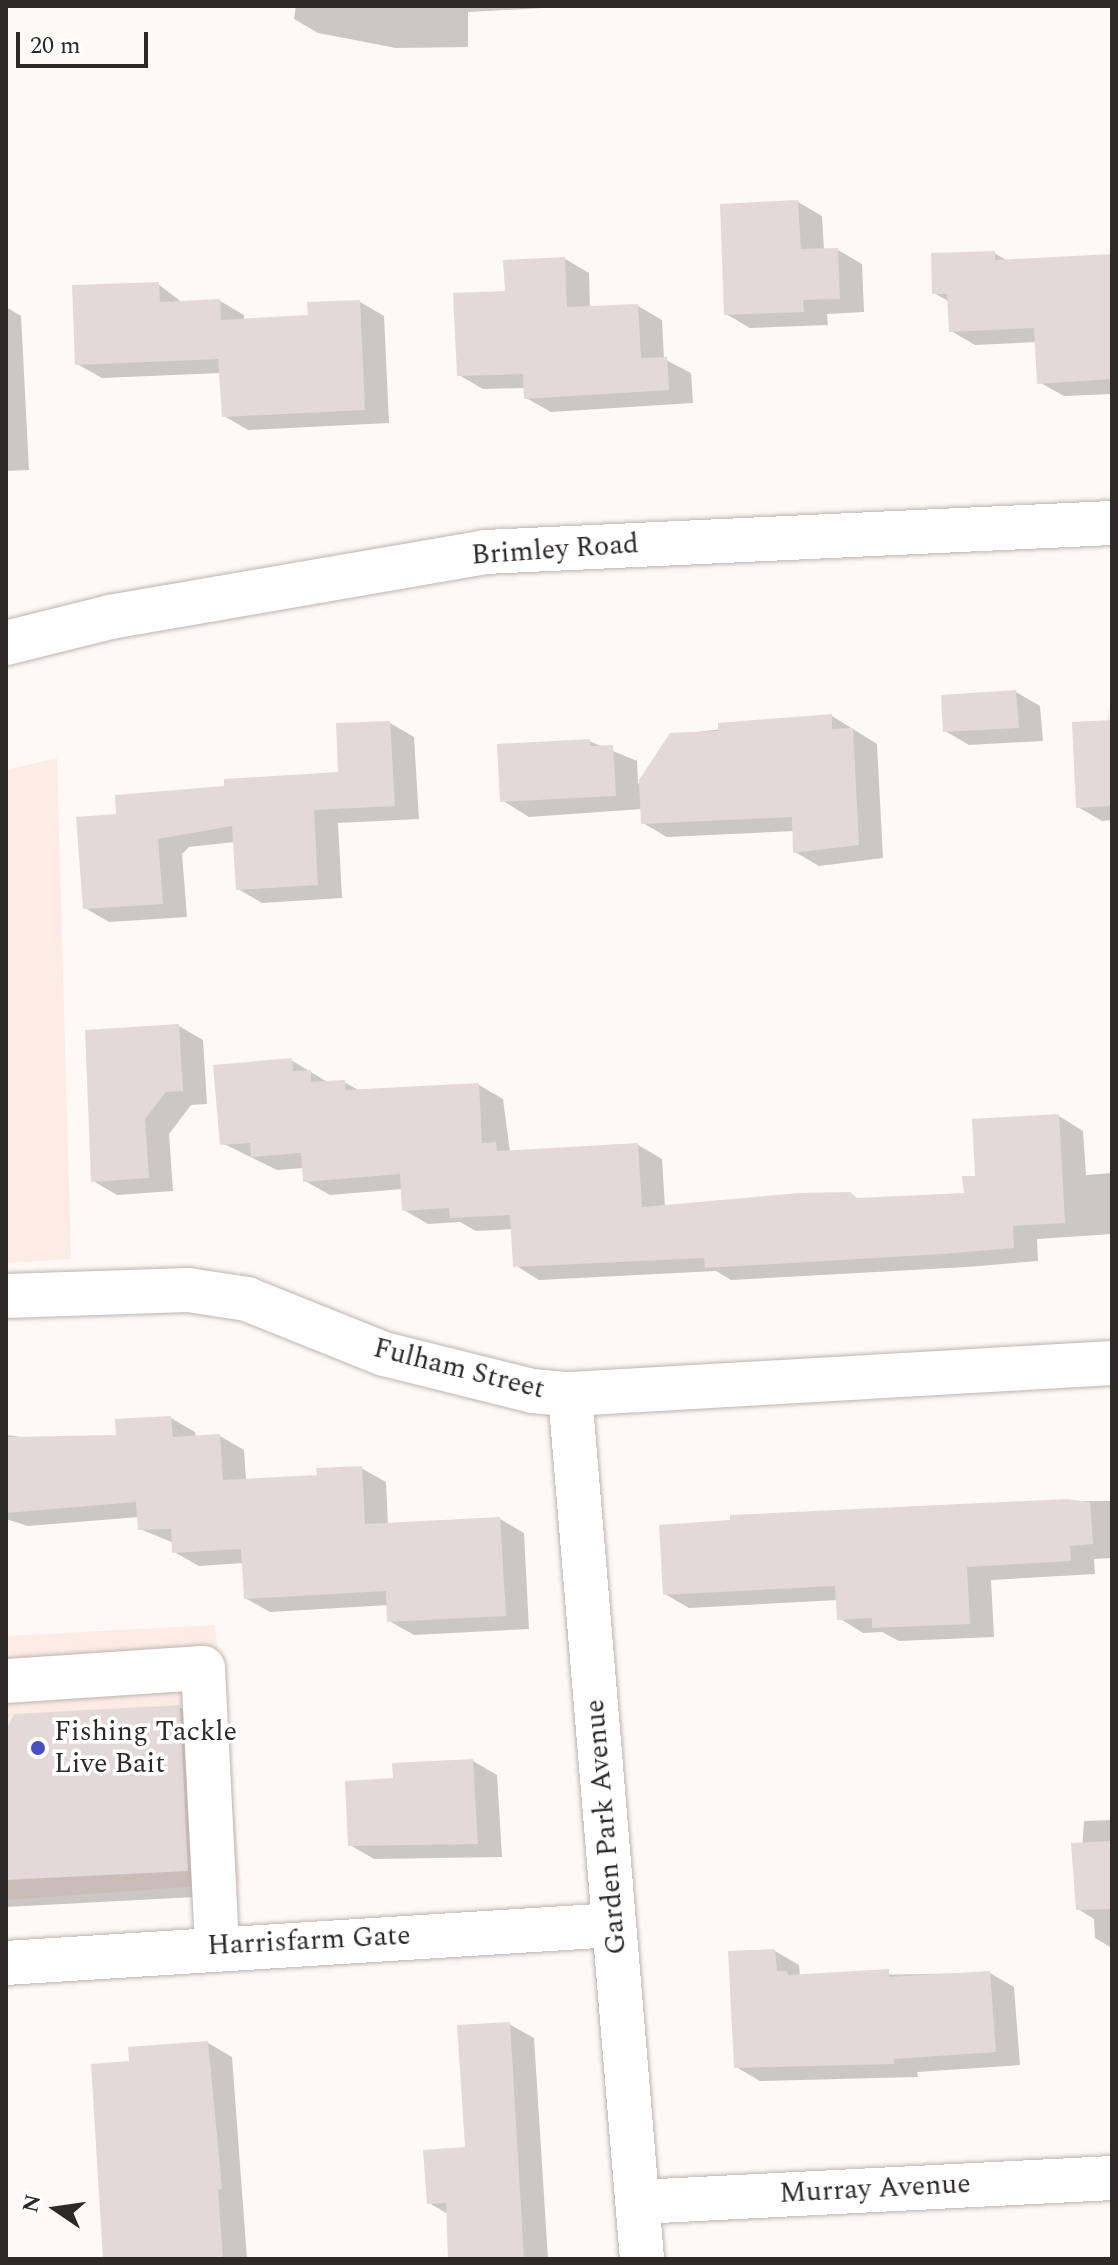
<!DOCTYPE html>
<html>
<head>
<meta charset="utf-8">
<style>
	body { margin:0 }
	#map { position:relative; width:1118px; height:2265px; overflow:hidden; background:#fef9f6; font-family:Spectral,serif }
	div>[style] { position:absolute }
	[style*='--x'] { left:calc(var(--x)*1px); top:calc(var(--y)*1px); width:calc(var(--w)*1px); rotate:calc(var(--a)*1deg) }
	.built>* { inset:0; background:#fdece5 }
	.shadow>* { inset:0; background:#0003 }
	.building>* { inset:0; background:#e3d9d9 }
	.roads { filter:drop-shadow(0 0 2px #bdb4b1) drop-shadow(0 0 2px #bdb4b1) }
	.minor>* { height:44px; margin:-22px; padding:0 22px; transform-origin:22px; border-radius:22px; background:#fff }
	.major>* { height:44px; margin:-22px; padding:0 22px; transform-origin:22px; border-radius:22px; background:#fff }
	.dots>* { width:22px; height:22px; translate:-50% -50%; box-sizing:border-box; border:4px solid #fff; border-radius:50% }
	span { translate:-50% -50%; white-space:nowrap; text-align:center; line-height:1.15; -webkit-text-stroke:7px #fff; paint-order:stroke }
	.street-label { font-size:28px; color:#2c2928 }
	.poi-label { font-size:28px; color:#2c2928 }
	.left { translate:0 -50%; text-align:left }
	.frame { position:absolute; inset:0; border:8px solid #2c2928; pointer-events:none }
	.north { position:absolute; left:16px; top:2169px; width:80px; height:80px; -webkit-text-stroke:6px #fff; paint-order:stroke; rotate:283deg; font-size:22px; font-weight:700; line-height:32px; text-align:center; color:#2c2928 }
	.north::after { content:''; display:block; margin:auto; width:28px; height:36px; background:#2c2928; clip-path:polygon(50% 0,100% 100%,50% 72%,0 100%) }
	.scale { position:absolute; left:16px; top:32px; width:132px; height:36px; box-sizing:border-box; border:4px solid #2c2928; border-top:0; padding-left:10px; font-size:24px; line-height:28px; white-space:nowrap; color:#2c2928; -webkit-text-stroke:6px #fff; paint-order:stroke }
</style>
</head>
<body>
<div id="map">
	<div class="built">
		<div style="clip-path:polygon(57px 758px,71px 1259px,6px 1263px,6px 770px)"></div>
		<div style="clip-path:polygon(215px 1625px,241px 1883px,6px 1900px,6px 1636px)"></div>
	</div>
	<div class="shadow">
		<div style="clip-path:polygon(296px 6px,581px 6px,468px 12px,468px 47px,396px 48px,318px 33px,294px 19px)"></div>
		<div style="clip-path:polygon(798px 202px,822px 216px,824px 250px,838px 250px,862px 264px,864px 312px,827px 314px,828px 325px,750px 328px,726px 314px)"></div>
		<div style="clip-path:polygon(994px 253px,1010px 262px,1112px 256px,1112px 394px,1064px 396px,1039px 382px,1037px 342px,975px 345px,951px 331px,950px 302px,934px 293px)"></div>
		<div style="clip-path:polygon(565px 259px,589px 273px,590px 308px,638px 306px,662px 320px,664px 359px,691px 373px,693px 403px,551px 412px,526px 398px,526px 388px,483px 389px,459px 375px,507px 293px)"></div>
		<div style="clip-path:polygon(158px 284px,183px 303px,220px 301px,244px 315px,244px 321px,310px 317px,360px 302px,384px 316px,389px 423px,248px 430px,224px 416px,221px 373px,102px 378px,77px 364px)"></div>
		<div style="clip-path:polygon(6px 307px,21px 316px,29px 470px,6px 471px)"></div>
		<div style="clip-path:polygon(1016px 692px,1040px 706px,1043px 741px,969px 745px,945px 731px)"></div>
		<div style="clip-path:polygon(1108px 706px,1112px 820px,1102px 821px,1078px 807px,1108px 723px)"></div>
		<div style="clip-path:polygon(832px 716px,877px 744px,883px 858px,819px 866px,795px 852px,794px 831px,667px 837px,643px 823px,642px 809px,529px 817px,505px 802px,499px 746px,589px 741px,637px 761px,638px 784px,671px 735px)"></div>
		<div style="clip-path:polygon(390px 723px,414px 737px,419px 819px,338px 823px,342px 898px,262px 903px,238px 889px,235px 842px,189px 847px,182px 854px,187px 917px,109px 922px,85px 908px,118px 816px,226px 788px,341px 774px)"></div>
		<div style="clip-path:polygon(179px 1026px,203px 1040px,207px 1104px,191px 1105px,169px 1134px,173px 1191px,117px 1195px,93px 1181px)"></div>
		<div style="clip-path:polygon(291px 1060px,329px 1083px,344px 1082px,360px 1091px,479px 1085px,503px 1099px,510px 1152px,638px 1145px,662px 1159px,665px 1207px,966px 1195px,977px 1178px,1059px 1116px,1083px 1131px,1086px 1175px,1112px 1173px,1112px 1234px,1037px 1239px,1038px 1261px,967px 1267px,731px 1280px,716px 1271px,539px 1280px,515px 1265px,513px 1229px,476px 1231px,460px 1222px,428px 1224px,404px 1210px,403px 1189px,330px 1195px,305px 1181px,304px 1168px,277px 1170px,222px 1143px)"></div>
		<div style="clip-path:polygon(171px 1418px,195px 1432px,196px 1437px,220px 1436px,244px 1450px,246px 1480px,319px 1476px,361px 1468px,386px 1482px,388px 1525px,500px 1519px,524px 1533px,529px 1629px,414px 1635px,389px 1621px,389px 1605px,270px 1612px,245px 1598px,244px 1563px,199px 1566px,174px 1552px,174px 1543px,140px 1529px,139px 1517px,28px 1526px,6px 1519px,6px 1435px,50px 1441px,118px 1437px)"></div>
		<div style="clip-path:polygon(1068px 1501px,1112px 1501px,1112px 1558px,1094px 1559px,1095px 1574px,991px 1580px,994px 1637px,899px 1641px,882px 1632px,863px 1633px,839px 1618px,838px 1600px,689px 1608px,665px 1594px)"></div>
		<div style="clip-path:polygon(179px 1707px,224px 1733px,232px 1895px,6px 1907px,6px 1735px)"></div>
		<div style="clip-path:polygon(473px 1761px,497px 1775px,502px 1857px,374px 1859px,350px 1845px,395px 1780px)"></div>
		<div style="clip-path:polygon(1112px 1820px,1112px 1948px,1095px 1938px,1094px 1919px,1078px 1909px,1084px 1821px)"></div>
		<div style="clip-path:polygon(775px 1951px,799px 1965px,800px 1976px,990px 1973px,1014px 1987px,1020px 2065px,917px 2072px,918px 2077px,760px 2081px,736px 2067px)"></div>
		<div style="clip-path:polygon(509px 2024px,534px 2038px,548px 2259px,450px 2259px,448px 2214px,429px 2203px,467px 2149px)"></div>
		<div style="clip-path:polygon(208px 2043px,232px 2057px,247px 2259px,107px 2259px,131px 2063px)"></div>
	</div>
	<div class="building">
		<div style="clip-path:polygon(798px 200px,801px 249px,838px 248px,840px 299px,803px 300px,804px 312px,724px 315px,720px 204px)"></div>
		<div style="clip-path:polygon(995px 251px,995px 260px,1112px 254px,1112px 379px,1037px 384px,1034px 328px,949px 332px,947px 294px,932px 294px,931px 253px)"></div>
		<div style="clip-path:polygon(565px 257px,567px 307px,638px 304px,641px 358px,667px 357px,669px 390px,524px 399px,523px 374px,457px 376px,453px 293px,505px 291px,503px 260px)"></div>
		<div style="clip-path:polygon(159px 282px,160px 302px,220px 299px,221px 320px,308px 315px,307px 302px,360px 300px,365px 410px,222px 417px,218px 359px,75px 365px,72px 285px)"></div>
		<div style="clip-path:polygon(1016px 690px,1019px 728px,943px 732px,941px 695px)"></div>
		<div style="clip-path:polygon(832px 714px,832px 729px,853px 728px,859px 845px,793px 853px,792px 817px,641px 824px,639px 780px,670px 733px,718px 731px,718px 723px)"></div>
		<div style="clip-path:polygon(1112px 720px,1112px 806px,1076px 808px,1072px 722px)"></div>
		<div style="clip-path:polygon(390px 721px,395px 806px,314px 810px,318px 885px,236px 890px,232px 826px,158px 839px,163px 904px,83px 909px,76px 817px,116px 814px,115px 795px,224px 786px,224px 779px,338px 772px,336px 723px)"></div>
		<div style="clip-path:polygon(590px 739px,590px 746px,613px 745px,616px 796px,500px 802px,497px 744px)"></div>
		<div style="clip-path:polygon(179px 1024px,183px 1091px,166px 1092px,145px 1119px,149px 1178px,91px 1182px,85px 1030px)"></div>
		<div style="clip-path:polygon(292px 1058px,293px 1071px,311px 1070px,311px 1082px,345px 1080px,345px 1090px,479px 1083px,482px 1143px,496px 1142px,497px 1151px,638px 1143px,642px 1207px,800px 1193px,850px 1192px,857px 1198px,964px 1193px,962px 1176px,975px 1176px,972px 1119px,1059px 1114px,1065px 1223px,1013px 1226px,1014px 1248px,942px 1254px,705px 1268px,704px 1258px,513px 1267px,510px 1215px,450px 1218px,449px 1208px,402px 1211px,400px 1174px,303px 1182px,301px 1153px,251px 1157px,250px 1143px,220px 1145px,213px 1065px)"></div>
		<div style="clip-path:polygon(171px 1416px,173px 1437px,220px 1434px,223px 1480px,317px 1475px,316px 1468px,362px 1466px,365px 1524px,500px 1517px,506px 1616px,387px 1622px,386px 1591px,244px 1599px,241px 1549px,172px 1553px,171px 1529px,138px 1530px,136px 1502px,6px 1513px,6px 1437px,116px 1435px,115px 1419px)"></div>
		<div style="clip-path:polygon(1067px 1499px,1090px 1502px,1093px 1544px,1070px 1546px,1071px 1561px,967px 1567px,970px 1624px,872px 1628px,872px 1618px,837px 1620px,835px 1586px,663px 1595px,659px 1525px,730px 1520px,730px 1515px)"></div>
		<div style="clip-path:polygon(180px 1705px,188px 1871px,6px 1880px,6px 1730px,14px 1714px)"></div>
		<div style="clip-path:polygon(473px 1759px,478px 1844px,348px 1846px,345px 1781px,393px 1778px,392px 1763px)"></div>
		<div style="clip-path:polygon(1112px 1841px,1112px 1909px,1076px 1910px,1071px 1843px)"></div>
		<div style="clip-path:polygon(775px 1949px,777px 1971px,787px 1971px,788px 1975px,889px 1969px,889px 1977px,990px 1971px,996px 2052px,894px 2059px,894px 2064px,734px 2068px,728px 1951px)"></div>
		<div style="clip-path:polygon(510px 2022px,524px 2259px,448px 2259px,446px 2203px,427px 2204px,423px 2150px,465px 2147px,457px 2025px)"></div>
		<div style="clip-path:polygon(208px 2041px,222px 2189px,218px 2190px,223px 2259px,103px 2259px,91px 2064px,129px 2061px,128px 2047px)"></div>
	</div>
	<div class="roads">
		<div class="minor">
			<div style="--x:6;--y:1296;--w:182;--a:-1.9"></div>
			<div style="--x:188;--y:1290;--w:60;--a:8.7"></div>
			<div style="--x:247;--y:1299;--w:148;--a:21.9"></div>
			<div style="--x:384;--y:1354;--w:153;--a:14"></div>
			<div style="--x:532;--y:1391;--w:38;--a:5"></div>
			<div style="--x:570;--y:1394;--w:543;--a:-3.27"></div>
			<div style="--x:570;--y:1394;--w:868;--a:85.24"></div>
			<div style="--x:6;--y:1681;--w:197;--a:-3.8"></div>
			<div style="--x:203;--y:1668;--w:278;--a:87.1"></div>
			<div style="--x:6;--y:1963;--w:608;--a:-3.58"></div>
			<div style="--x:639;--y:2202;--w:474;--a:-2.9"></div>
		</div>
		<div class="major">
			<div style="--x:6;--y:643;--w:107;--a:-14"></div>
			<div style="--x:110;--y:617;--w:381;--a:-9.8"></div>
			<div style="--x:485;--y:552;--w:628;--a:-2.65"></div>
		</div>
	</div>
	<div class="dots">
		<div style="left:38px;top:1748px;background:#484dc2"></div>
	</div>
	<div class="street-label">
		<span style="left:555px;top:550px;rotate:-4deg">Brimley Road</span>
		<span style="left:459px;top:1369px;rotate:14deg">Fulham Street</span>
		<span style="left:606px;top:1827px;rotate:-95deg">Garden Park Avenue</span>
		<span style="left:309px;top:1941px;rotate:-3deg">Harrisfarm Gate</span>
		<span style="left:875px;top:2189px;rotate:-3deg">Murray Avenue</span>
	</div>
	<div class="poi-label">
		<span class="left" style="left:54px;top:1748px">Fishing Tackle<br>Live Bait</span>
	</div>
	<div class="frame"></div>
	<div class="north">N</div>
	<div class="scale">20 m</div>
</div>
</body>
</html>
